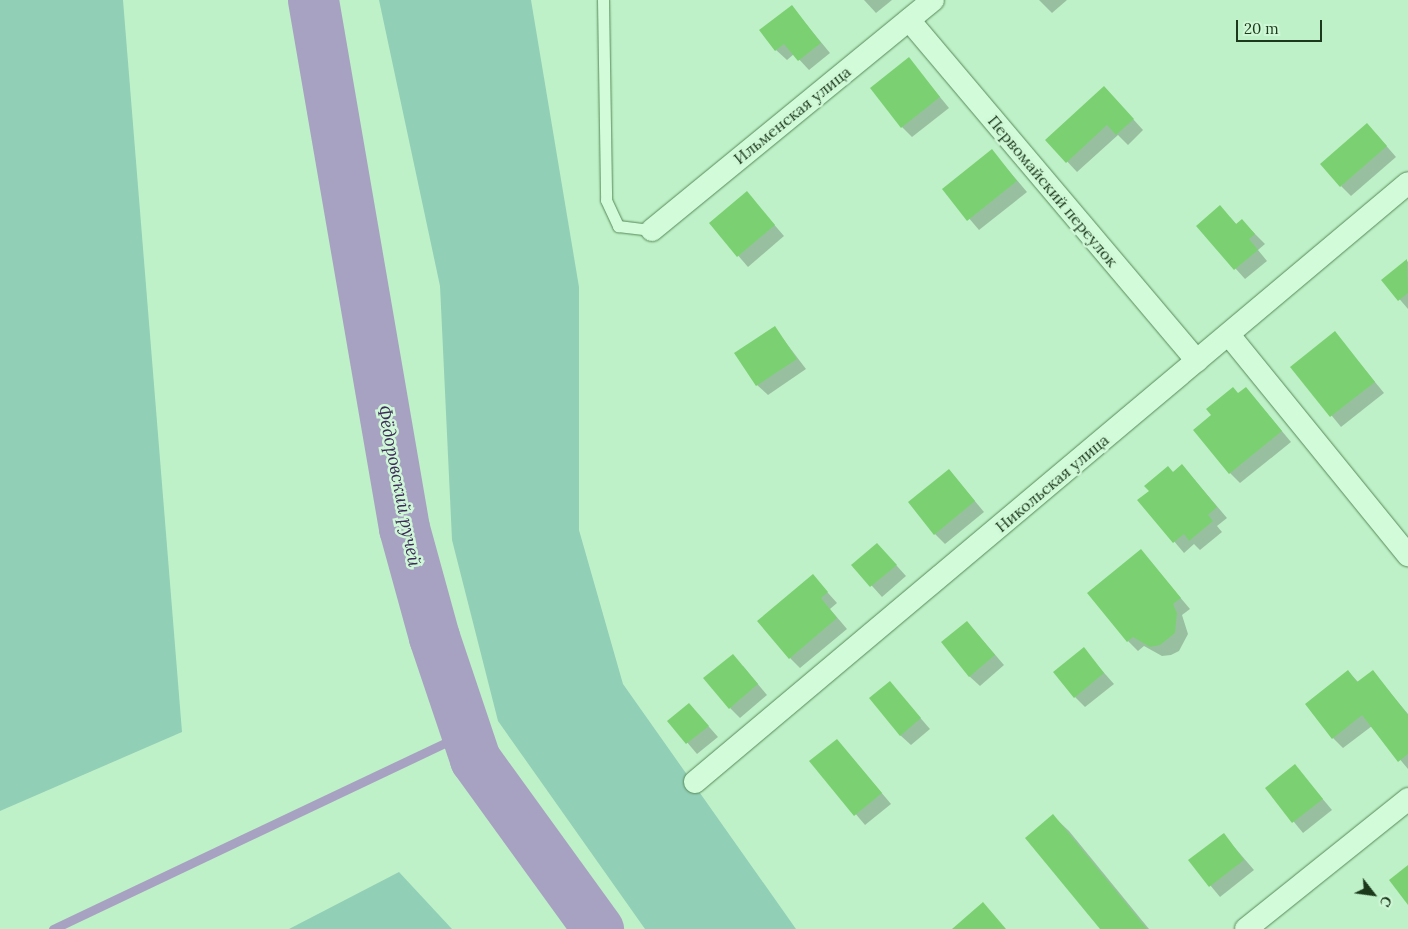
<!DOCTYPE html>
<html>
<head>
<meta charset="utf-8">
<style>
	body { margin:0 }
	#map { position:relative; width:1408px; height:929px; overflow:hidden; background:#bff1c8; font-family:Lora,serif }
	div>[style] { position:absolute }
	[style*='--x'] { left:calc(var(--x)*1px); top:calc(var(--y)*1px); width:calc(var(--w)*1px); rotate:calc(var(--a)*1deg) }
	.green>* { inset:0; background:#92cfb7 }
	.shadow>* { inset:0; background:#0003 }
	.stream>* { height:9px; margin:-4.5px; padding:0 4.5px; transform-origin:4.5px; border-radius:4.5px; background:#a8a2c2 }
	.river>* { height:51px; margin:-25.5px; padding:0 25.5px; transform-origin:25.5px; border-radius:25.5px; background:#a8a2c2 }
	.building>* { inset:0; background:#7bd172 }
	.roads { filter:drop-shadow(0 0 1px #568a57) drop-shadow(0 0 1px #568a57) }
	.service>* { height:11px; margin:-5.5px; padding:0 5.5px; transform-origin:5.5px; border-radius:5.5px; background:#d2fbda }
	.minor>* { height:22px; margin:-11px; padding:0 11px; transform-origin:11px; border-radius:11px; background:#d2fbda }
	span { translate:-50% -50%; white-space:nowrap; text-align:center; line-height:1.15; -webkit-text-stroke:5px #cff8d7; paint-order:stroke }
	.street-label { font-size:16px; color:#1c391c }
	.water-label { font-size:18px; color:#3e2a5a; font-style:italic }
	.north { position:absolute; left:1348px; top:869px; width:50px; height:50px; -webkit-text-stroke:4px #cff8d7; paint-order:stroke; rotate:120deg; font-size:14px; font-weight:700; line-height:20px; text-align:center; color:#1c391c }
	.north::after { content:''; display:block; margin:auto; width:18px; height:22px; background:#1c391c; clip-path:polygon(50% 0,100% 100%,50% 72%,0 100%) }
	.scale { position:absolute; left:1236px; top:20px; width:86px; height:22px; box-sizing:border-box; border:2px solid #1c391c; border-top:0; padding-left:6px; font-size:15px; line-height:18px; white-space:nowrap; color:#1c391c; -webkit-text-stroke:4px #cff8d7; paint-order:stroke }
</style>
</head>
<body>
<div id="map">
	<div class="green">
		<div style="clip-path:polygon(0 0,123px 0,182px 732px,0 811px)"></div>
		<div style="clip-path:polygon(379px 0,531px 0,579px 287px,579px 530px,623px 684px,796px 929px,645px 929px,498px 721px,452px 540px,440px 286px)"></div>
		<div style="clip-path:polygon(399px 872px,452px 929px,289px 929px)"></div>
	</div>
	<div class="shadow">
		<div style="clip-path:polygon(864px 0,892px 0,876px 13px)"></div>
		<div style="clip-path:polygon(1039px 0,1067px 0,1052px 13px)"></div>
		<div style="clip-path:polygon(792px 7px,830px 53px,809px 70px,794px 54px,787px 60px,776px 50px)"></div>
		<div style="clip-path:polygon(909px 59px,949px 108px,912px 137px,902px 127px)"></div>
		<div style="clip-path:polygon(1114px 98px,1143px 130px,1128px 145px,1118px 135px,1077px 172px,1047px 140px)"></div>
		<div style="clip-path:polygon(1377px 135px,1396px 157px,1351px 196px,1341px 186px)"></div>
		<div style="clip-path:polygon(992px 151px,1027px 192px,979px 230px,944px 189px)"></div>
		<div style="clip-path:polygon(747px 193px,784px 236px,748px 267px,710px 223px)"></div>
		<div style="clip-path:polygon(1230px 217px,1237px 225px,1242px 221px,1265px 244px,1258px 250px,1267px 261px,1245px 279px,1197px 226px)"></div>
		<div style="clip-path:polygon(1407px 261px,1408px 262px,1408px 309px,1383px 280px)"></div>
		<div style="clip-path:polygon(774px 327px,806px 369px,768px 395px,757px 385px)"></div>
		<div style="clip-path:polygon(1335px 333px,1384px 393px,1341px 427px,1292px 367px)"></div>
		<div style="clip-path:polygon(1246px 388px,1291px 442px,1240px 483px,1230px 473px,1239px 394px)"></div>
		<div style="clip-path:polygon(1182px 465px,1227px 518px,1217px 526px,1222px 532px,1200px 550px,1194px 544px,1184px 553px,1139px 500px)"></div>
		<div style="clip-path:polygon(949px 470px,984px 512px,945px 544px,935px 534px)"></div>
		<div style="clip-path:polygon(877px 544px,906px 576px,882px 597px,853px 565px)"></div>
		<div style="clip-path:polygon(1141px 551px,1190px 609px,1182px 615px,1188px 634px,1179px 651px,1171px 655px,1162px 656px,1144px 646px,1138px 651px,1128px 641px)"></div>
		<div style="clip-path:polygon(812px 575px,837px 603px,830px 609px,847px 629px,800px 668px,790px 658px)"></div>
		<div style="clip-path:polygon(967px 622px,1004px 665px,980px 686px,969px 676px)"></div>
		<div style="clip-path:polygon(1083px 649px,1114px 684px,1085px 707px,1075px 697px)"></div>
		<div style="clip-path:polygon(743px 666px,767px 695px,740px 718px,730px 708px)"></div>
		<div style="clip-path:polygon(1348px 671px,1359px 683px,1373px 672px,1408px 714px,1408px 769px,1372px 726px,1343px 748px,1333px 738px)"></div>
		<div style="clip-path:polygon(890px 683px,930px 729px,911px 745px,900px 735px)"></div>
		<div style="clip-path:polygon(689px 704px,718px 737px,697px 754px,669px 721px)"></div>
		<div style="clip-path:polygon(837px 740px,891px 804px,865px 825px,811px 761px)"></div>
		<div style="clip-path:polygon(1295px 766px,1332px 810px,1303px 833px,1266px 788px)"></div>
		<div style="clip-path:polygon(1053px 816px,1069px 831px,1149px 929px,1101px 929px)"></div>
		<div style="clip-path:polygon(1223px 834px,1254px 870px,1220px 897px,1190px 861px)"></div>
	</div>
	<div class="stream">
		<div style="--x:53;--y:929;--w:457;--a:-25.4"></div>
	</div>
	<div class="river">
		<div style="--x:313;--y:0;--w:536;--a:80.22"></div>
		<div style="--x:404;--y:528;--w:113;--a:74.6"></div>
		<div style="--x:434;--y:637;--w:129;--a:71.4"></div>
		<div style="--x:475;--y:759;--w:210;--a:54.1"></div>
	</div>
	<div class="building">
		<div style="clip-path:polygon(792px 5px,821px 43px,798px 61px,784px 44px,775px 51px,759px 30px)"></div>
		<div style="clip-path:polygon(909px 57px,940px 97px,901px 128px,870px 88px)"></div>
		<div style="clip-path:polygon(1104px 86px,1134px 119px,1116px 135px,1107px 125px,1066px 163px,1045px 140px)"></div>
		<div style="clip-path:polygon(1367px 123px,1387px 146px,1340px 187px,1320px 164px)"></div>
		<div style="clip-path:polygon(992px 149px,1017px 181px,967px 221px,942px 189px)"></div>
		<div style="clip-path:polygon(747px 191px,775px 225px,737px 257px,709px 223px)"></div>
		<div style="clip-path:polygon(1220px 205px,1236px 224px,1242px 219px,1255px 234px,1249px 239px,1258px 250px,1234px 270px,1196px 226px)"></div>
		<div style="clip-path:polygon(1407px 259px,1408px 293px,1398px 301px,1381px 280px)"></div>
		<div style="clip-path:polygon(775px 326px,797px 359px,756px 386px,734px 353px)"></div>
		<div style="clip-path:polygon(1335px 331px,1375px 382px,1330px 417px,1290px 367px)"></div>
		<div style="clip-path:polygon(1233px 387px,1238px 393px,1246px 387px,1282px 431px,1229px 474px,1193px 430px,1211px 415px,1206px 409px)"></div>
		<div style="clip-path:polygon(1182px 464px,1217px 507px,1208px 515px,1213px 521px,1189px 541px,1184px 534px,1173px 543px,1137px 500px,1149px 491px,1144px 486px,1168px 466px,1173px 472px)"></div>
		<div style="clip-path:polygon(949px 469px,975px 501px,934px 535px,908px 502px)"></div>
		<div style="clip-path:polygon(877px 543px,897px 565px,870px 587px,851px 565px)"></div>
		<div style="clip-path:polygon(1141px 549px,1181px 598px,1173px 604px,1177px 613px,1175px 633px,1160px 645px,1150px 647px,1133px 637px,1127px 642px,1087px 593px)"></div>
		<div style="clip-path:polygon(813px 574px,828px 592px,821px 598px,837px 618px,789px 659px,757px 621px)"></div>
		<div style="clip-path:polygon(967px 621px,995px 655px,969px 677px,941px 642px)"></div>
		<div style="clip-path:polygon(1084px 647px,1104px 673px,1074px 698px,1053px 672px)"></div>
		<div style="clip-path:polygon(733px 654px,758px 684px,729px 709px,703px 678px)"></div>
		<div style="clip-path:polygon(1348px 670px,1357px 682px,1373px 670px,1408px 715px,1408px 754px,1398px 762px,1362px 715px,1332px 739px,1305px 704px)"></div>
		<div style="clip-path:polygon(890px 681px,921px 718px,900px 736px,869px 698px)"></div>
		<div style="clip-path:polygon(689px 703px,709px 726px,686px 744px,667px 721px)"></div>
		<div style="clip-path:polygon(837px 739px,882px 793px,854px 816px,809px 761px)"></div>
		<div style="clip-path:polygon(1295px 764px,1323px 799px,1292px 823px,1265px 788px)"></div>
		<div style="clip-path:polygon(1053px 814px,1147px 929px,1100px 929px,1025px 838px)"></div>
		<div style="clip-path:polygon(1224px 833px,1244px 860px,1209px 887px,1188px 860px)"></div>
		<div style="clip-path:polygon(1408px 865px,1408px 905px,1389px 880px)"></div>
		<div style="clip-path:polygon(983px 902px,1006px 929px,952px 929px)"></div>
	</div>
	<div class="roads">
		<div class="service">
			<div style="--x:603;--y:0;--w:200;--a:89.1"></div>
			<div style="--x:606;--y:200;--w:29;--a:65"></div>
			<div style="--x:618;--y:226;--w:34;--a:7"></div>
		</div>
		<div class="minor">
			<div style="--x:909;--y:20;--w:446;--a:49.8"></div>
			<div style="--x:652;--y:230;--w:363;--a:-39.3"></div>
			<div style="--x:1229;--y:335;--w:284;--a:50.9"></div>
			<div style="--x:695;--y:782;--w:931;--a:-40.03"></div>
			<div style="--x:1246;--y:929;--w:208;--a:-38.7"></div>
		</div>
	</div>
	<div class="street-label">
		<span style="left:792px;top:115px;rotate:-39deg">Ильменская улица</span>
		<span style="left:1053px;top:191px;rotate:50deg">Первомайский переулок</span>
		<span style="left:1052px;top:483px;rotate:-40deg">Никольская улица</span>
	</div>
	<div class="water-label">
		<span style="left:399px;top:486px;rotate:79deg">Фёдоровский ручей</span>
	</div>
	<div class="north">С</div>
	<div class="scale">20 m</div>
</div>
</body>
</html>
